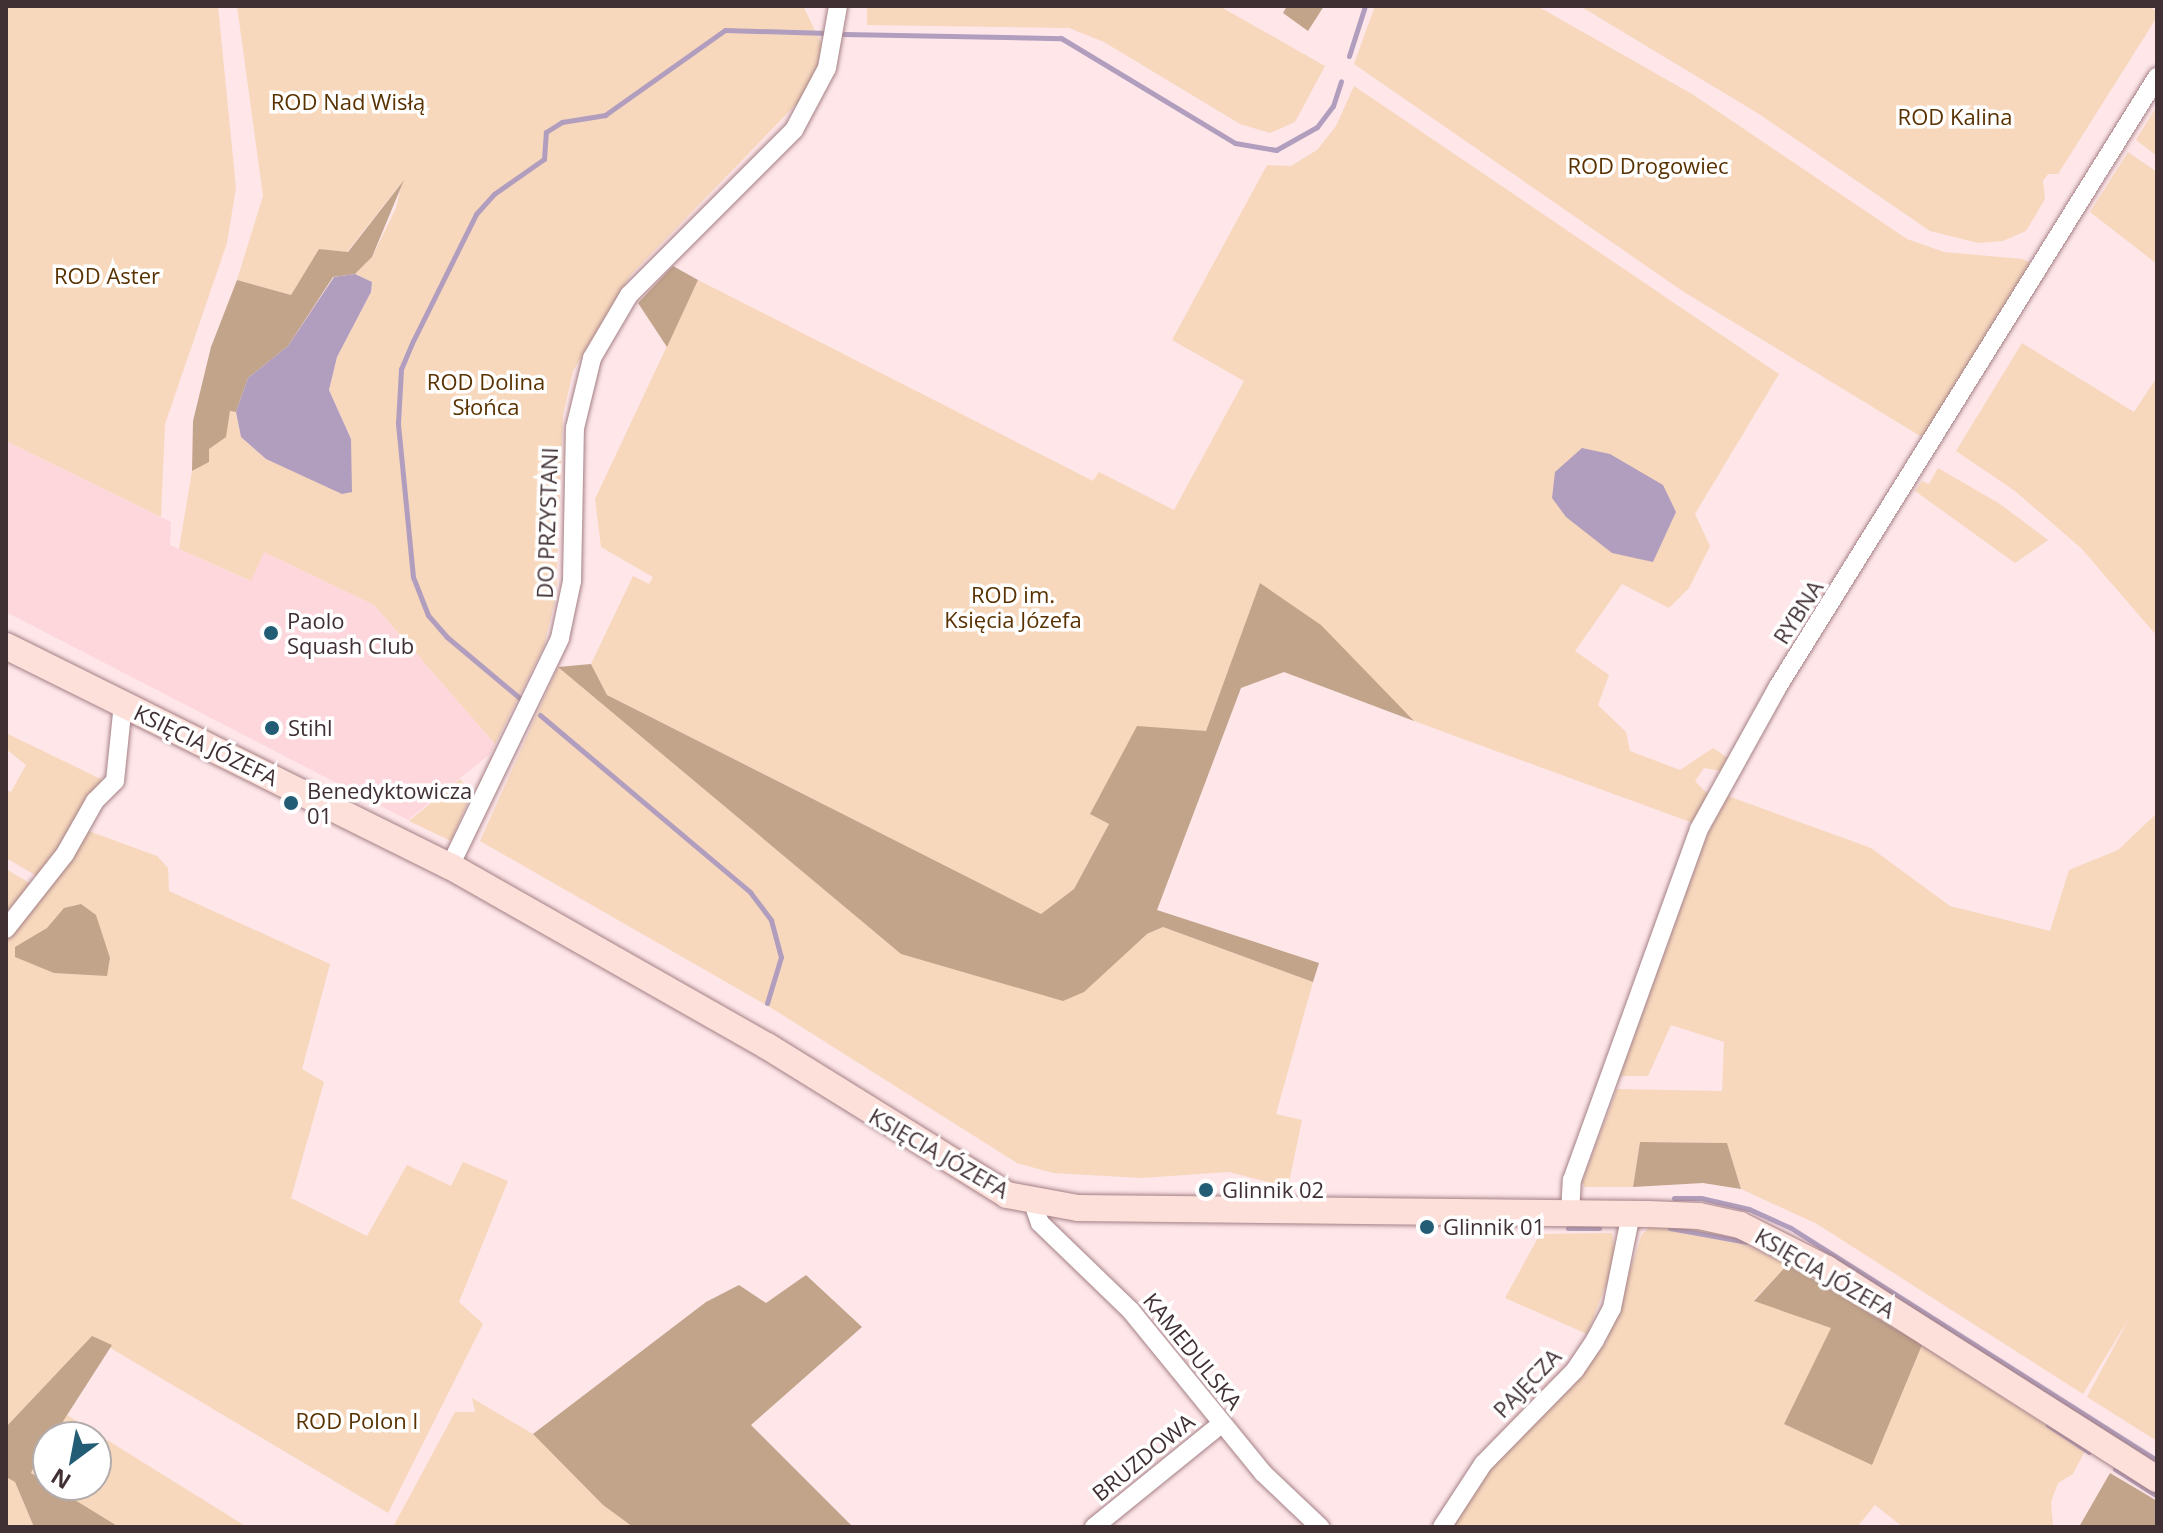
<!DOCTYPE html>
<html>
<head>
<meta charset="utf-8">
<style>
	body { margin:0 }
	#map { position:relative; width:2163px; height:1533px; overflow:hidden; background:#fee6e9; font-family:"Open Sans",sans-serif }
	div>[style] { position:absolute }
	[style*='--x'] { left:calc(var(--x)*1px); top:calc(var(--y)*1px); width:calc(var(--w)*1px); rotate:calc(var(--a)*1deg) }
	.built>* { inset:0; background:#fed7dd }
	.green>* { inset:0; background:#f7d8bd }
	.forest>* { inset:0; background:#c1a48a }
	.water>* { inset:0; background:#b19ebe }
	.stream>* { height:5px; margin:-2.5px; padding:0 2.5px; transform-origin:2.5px; border-radius:2.5px; background:#b19ebe }
	.roads { filter:drop-shadow(0 0 2px #a48085) drop-shadow(0 0 2px #a48085) }
	.minor>* { height:18px; margin:-9px; padding:0 9px; transform-origin:9px; border-radius:9px; background:#fff }
	.secondary>* { height:26px; margin:-13px; padding:0 13px; transform-origin:13px; border-radius:13px; background:#fce0d9 }
	.dots>* { width:22px; height:22px; translate:-50% -50%; box-sizing:border-box; border:4px solid #fff; border-radius:50% }
	span { translate:-50% -50%; white-space:nowrap; text-align:center; line-height:1.15; -webkit-text-stroke:7px #fff; paint-order:stroke }
	.park-label { font-size:22px; color:#5a3202 }
	.street-label { font-size:22px; color:#403033 }
	.poi-label { font-size:22px; color:#403033 }
	.left { translate:0 -50%; text-align:left }
	.frame { position:absolute; inset:0; border:8px solid #403033; pointer-events:none }
	.north { position:absolute; left:32px; top:1421px; width:80px; height:80px; box-sizing:border-box; background:#fff; border:2px solid #b3acad; border-radius:50%; rotate:212deg; font-size:22px; font-weight:700; line-height:32px; text-align:center; color:#403033 }
	.north::after { content:''; display:block; margin:auto; width:28px; height:36px; background:#225d75; clip-path:polygon(50% 0,100% 100%,50% 72%,0 100%) }
</style>
</head>
<body>
<div id="map">
	<div class="built">
		<div style="clip-path:polygon(6px 441px,171px 522px,170px 545px,250px 581px,264px 552px,374px 605px,495px 744px,490px 754px,408px 820px,6px 612px)"></div>
	</div>
	<div class="green">
		<div style="clip-path:polygon(6px 6px,218px 6px,236px 188px,227px 243px,165px 424px,161px 517px,6px 441px)"></div>
		<div style="clip-path:polygon(237px 6px,803px 6px,823px 47px,809px 91px,630px 276px,573px 371px,563px 415px,556px 597px,544px 646px,495px 744px,374px 605px,264px 552px,251px 581px,179px 549px,192px 471px,209px 462px,208px 449px,231px 411px,236px 412px,241px 437px,266px 459px,304px 474px,351px 439px,329px 390px,337px 357px,371px 292px,372px 282px,355px 274px,372px 257px,396px 208px,402px 182px,347px 252px,319px 249px,291px 295px,237px 280px,263px 196px)"></div>
		<div style="clip-path:polygon(867px 6px,1219px 6px,1325px 66px,1295px 122px,1270px 133px,1240px 124px,1104px 42px,1069px 28px,867px 25px)"></div>
		<div style="clip-path:polygon(1375px 6px,1537px 6px,1692px 94px,1907px 239px,1944px 252px,2023px 259px,2030px 263px,2029px 279px,1933px 432px,1920px 436px,1684px 292px,1354px 64px)"></div>
		<div style="clip-path:polygon(1580px 6px,2146px 6px,2157px 11px,2157px 17px,2058px 174px,2048px 174px,2043px 181px,2045px 199px,2026px 231px,2003px 241px,1978px 243px,1930px 231px,1759px 114px)"></div>
		<div style="clip-path:polygon(1354px 86px,1779px 374px,1695px 514px,1710px 546px,1689px 588px,1669px 608px,1622px 584px,1575px 651px,1609px 675px,1598px 705px,1626px 732px,1630px 751px,1680px 770px,1713px 748px,1728px 758px,1721px 771px,1704px 768px,1695px 781px,1708px 794px,1693px 823px,1414px 721px,1362px 669px,1260px 584px,1206px 731px,1091px 814px,1109px 824px,1074px 889px,1041px 914px,607px 695px,591px 664px,633px 576px,649px 584px,653px 577px,601px 547px,595px 499px,698px 280px,1093px 481px,1099px 472px,1174px 510px,1244px 381px,1172px 340px,1267px 165px,1291px 166px,1317px 150px,1336px 126px)"></div>
		<div style="clip-path:polygon(2157px 106px,2157px 156px,2136px 140px)"></div>
		<div style="clip-path:polygon(2128px 152px,2157px 172px,2157px 264px,2090px 212px)"></div>
		<div style="clip-path:polygon(2022px 343px,2134px 412px,2157px 377px,2157px 636px,2081px 548px,2015px 491px,1956px 451px)"></div>
		<div style="clip-path:polygon(1938px 468px,2000px 504px,2048px 540px,2015px 563px,1915px 491px,1922px 481px,1929px 484px)"></div>
		<div style="clip-path:polygon(558px 667px,901px 954px,1148px 934px,1163px 927px,1313px 982px,1276px 1114px,1302px 1120px,1288px 1187px,1229px 1172px,1141px 1178px,1053px 1173px,1017px 1163px,773px 1009px,480px 841px)"></div>
		<div style="clip-path:polygon(6px 733px,111px 784px,40px 878px,6px 858px,6px 790px,11px 792px,26px 765px,6px 749px)"></div>
		<div style="clip-path:polygon(460px 779px,471px 794px,451px 841px,409px 821px)"></div>
		<div style="clip-path:polygon(1728px 796px,1871px 848px,1950px 906px,2050px 931px,2069px 870px,2118px 850px,2157px 813px,2157px 1441px,2087px 1397px,2131px 1315px,2083px 1394px,1817px 1224px,1741px 1189px,1727px 1143px,1640px 1142px,1633px 1187px,1585px 1187px,1582px 1182px,1617px 1089px,1722px 1091px,1724px 1042px,1671px 1025px,1648px 1076px,1620px 1076px,1708px 833px)"></div>
		<div style="clip-path:polygon(83px 829px,157px 856px,168px 868px,169px 891px,330px 964px,302px 1069px,324px 1082px,291px 1198px,367px 1236px,407px 1165px,451px 1186px,463px 1162px,508px 1181px,459px 1302px,483px 1324px,388px 1513px,92px 1337px,6px 1427px,6px 937px)"></div>
		<div style="clip-path:polygon(6px 869px,31px 884px,6px 913px)"></div>
		<div style="clip-path:polygon(1654px 1224px,1713px 1231px,1788px 1264px,1754px 1300px,1832px 1328px,1784px 1424px,1872px 1464px,1922px 1345px,2085px 1451px,2073px 1474px,2058px 1483px,2051px 1502px,2053px 1527px,1903px 1527px,1875px 1505px,1857px 1527px,1449px 1527px,1486px 1473px,1606px 1343px,1642px 1234px)"></div>
		<div style="clip-path:polygon(1612px 1233px,1616px 1259px,1587px 1334px,1505px 1298px,1540px 1234px)"></div>
		<div style="clip-path:polygon(472px 1398px,533px 1434px,603px 1505px,633px 1527px,393px 1527px,455px 1412px,475px 1412px)"></div>
		<div style="clip-path:polygon(67px 1415px,247px 1527px,119px 1527px,50px 1485px,96px 1485px,96px 1437px,53px 1437px)"></div>
		<div style="clip-path:polygon(48px 1445px,48px 1484px,31px 1473px)"></div>
		<div style="clip-path:polygon(6px 1477px,15px 1482px,34px 1527px,6px 1527px)"></div>
	</div>
	<div class="forest">
		<div style="clip-path:polygon(1287px 6px,1324px 6px,1308px 31px,1283px 13px)"></div>
		<div style="clip-path:polygon(404px 180px,372px 257px,355px 274px,333px 277px,288px 346px,248px 378px,236px 412px,230px 411px,226px 437px,209px 449px,209px 462px,192px 471px,193px 421px,211px 347px,237px 280px,291px 295px,319px 249px,348px 252px)"></div>
		<div style="clip-path:polygon(673px 266px,698px 280px,667px 347px,638px 303px)"></div>
		<div style="clip-path:polygon(1260px 583px,1321px 625px,1414px 721px,1284px 672px,1241px 688px,1157px 910px,1319px 963px,1313px 982px,1163px 927px,1147px 934px,1084px 992px,1063px 1001px,901px 954px,558px 667px,591px 664px,607px 695px,1041px 914px,1074px 889px,1109px 824px,1090px 814px,1137px 726px,1206px 731px)"></div>
		<div style="clip-path:polygon(81px 904px,96px 915px,110px 958px,107px 976px,54px 973px,15px 957px,15px 947px,47px 928px,64px 908px)"></div>
		<div style="clip-path:polygon(1640px 1142px,1727px 1143px,1741px 1189px,1703px 1183px,1633px 1187px)"></div>
		<div style="clip-path:polygon(1788px 1264px,1922px 1345px,1872px 1465px,1784px 1424px,1831px 1328px,1754px 1301px)"></div>
		<div style="clip-path:polygon(806px 1275px,862px 1327px,751px 1425px,853px 1527px,633px 1527px,603px 1505px,533px 1434px,706px 1302px,739px 1285px,766px 1303px)"></div>
		<div style="clip-path:polygon(92px 1336px,112px 1345px,53px 1437px,48px 1437px,31px 1473px,119px 1527px,34px 1527px,15px 1482px,6px 1477px,6px 1427px)"></div>
		<div style="clip-path:polygon(2110px 1473px,2157px 1501px,2157px 1527px,2079px 1527px)"></div>
	</div>
	<div class="water">
		<div style="clip-path:polygon(355px 274px,372px 282px,371px 292px,337px 357px,329px 390px,351px 439px,352px 492px,342px 494px,266px 459px,241px 437px,236px 412px,248px 378px,288px 346px,334px 277px)"></div>
		<div style="clip-path:polygon(1582px 448px,1610px 454px,1663px 485px,1676px 512px,1653px 562px,1612px 553px,1566px 517px,1552px 498px,1555px 472px)"></div>
	</div>
	<div class="stream">
		<div style="--x:844;--y:34;--w:217;--a:1.1"></div>
		<div style="--x:1061;--y:38;--w:203;--a:31.1"></div>
		<div style="--x:1235;--y:143;--w:42;--a:9.7"></div>
		<div style="--x:1276;--y:150;--w:47;--a:-29.3"></div>
		<div style="--x:1317;--y:127;--w:26;--a:-53"></div>
		<div style="--x:1333;--y:106;--w:26;--a:-72"></div>
		<div style="--x:1349;--y:56;--w:52;--a:-72.3"></div>
		<div style="--x:522;--y:700;--w:98;--a:-140"></div>
		<div style="--x:447;--y:637;--w:29;--a:-131"></div>
		<div style="--x:428;--y:615;--w:41;--a:-111.5"></div>
		<div style="--x:413;--y:577;--w:155;--a:-95.6"></div>
		<div style="--x:398;--y:423;--w:54;--a:-86.8"></div>
		<div style="--x:401;--y:369;--w:30;--a:-67"></div>
		<div style="--x:413;--y:341;--w:142;--a:-63.6"></div>
		<div style="--x:476;--y:214;--w:27;--a:-48"></div>
		<div style="--x:494;--y:194;--w:61;--a:-35"></div>
		<div style="--x:544;--y:159;--w:27;--a:-86"></div>
		<div style="--x:546;--y:132;--w:19;--a:-32"></div>
		<div style="--x:562;--y:122;--w:44;--a:-9.2"></div>
		<div style="--x:605;--y:115;--w:147;--a:-35.3"></div>
		<div style="--x:725;--y:30;--w:103;--a:1.7"></div>
		<div style="--x:540;--y:715;--w:275;--a:40.1"></div>
		<div style="--x:750;--y:892;--w:35;--a:53"></div>
		<div style="--x:771;--y:920;--w:38;--a:75"></div>
		<div style="--x:781;--y:957;--w:48;--a:106.9"></div>
		<div style="--x:1674;--y:1198;--w:27;--a:0"></div>
		<div style="--x:1701;--y:1198;--w:49;--a:12.9"></div>
		<div style="--x:1749;--y:1209;--w:46;--a:24.3"></div>
		<div style="--x:1791;--y:1228;--w:433;--a:32.4"></div>
		<div style="--x:1568;--y:1228;--w:31;--a:0"></div>
		<div style="--x:1670;--y:1228;--w:77;--a:10.4"></div>
		<div style="--x:2048;--y:1425;--w:49;--a:33.4"></div>
		<div style="--x:2115;--y:1469;--w:50;--a:32.7"></div>
	</div>
	<div class="roads">
		<div class="minor">
			<div style="--x:450;--y:866;--w:253;--a:-64.2"></div>
			<div style="--x:560;--y:638;--w:58;--a:-78.1"></div>
			<div style="--x:572;--y:581;--w:153;--a:-88.9"></div>
			<div style="--x:575;--y:428;--w:72;--a:-76.3"></div>
			<div style="--x:592;--y:358;--w:73;--a:-59.6"></div>
			<div style="--x:629;--y:295;--w:233;--a:-45"></div>
			<div style="--x:794;--y:130;--w:70;--a:-62"></div>
			<div style="--x:827;--y:68;--w:63;--a:-79.9"></div>
			<div style="--x:6;--y:929;--w:95;--a:-51.8"></div>
			<div style="--x:65;--y:854;--w:61;--a:-60.5"></div>
			<div style="--x:95;--y:801;--w:28;--a:-45"></div>
			<div style="--x:115;--y:781;--w:77;--a:-84.1"></div>
			<div style="--x:1033;--y:1203;--w:21;--a:71"></div>
			<div style="--x:1040;--y:1223;--w:127;--a:44"></div>
			<div style="--x:1131;--y:1311;--w:209;--a:50.8"></div>
			<div style="--x:1263;--y:1473;--w:79;--a:43.5"></div>
			<div style="--x:1570;--y:1214;--w:34;--a:-87"></div>
			<div style="--x:1572;--y:1180;--w:373;--a:-70.1"></div>
			<div style="--x:1699;--y:829;--w:161;--a:-61"></div>
			<div style="--x:1777;--y:688;--w:720;--a:-58.12"></div>
			<div style="--x:1094;--y:1527;--w:164;--a:-39"></div>
			<div style="--x:1442;--y:1527;--w:75;--a:-56.9"></div>
			<div style="--x:1483;--y:1464;--w:132;--a:-45.6"></div>
			<div style="--x:1575;--y:1370;--w:36;--a:-56"></div>
			<div style="--x:1595;--y:1340;--w:36;--a:-62"></div>
			<div style="--x:1612;--y:1308;--w:96;--a:-78.6"></div>
		</div>
		<div class="secondary">
			<div style="--x:6;--y:646;--w:496;--a:26.4"></div>
			<div style="--x:450;--y:866;--w:365;--a:29.6"></div>
			<div style="--x:767;--y:1046;--w:282;--a:31.8"></div>
			<div style="--x:1007;--y:1195;--w:72;--a:10.4"></div>
			<div style="--x:1078;--y:1208;--w:570;--a:0.6"></div>
			<div style="--x:1648;--y:1214;--w:51;--a:2.2"></div>
			<div style="--x:1699;--y:1216;--w:42;--a:12.4"></div>
			<div style="--x:1740;--y:1225;--w:97;--a:26.8"></div>
			<div style="--x:1827;--y:1269;--w:391;--a:32.5"></div>
		</div>
	</div>
	<div class="dots">
		<div style="left:271px;top:633px;background:#225d75"></div>
		<div style="left:272px;top:728px;background:#225d75"></div>
		<div style="left:291px;top:803px;background:#225d75"></div>
		<div style="left:1206px;top:1190px;background:#225d75"></div>
		<div style="left:1427px;top:1227px;background:#225d75"></div>
	</div>
	<div class="park-label">
		<span style="left:348px;top:102px">ROD Nad Wisłą</span>
		<span style="left:1955px;top:117px">ROD Kalina</span>
		<span style="left:1648px;top:166px">ROD Drogowiec</span>
		<span style="left:107px;top:276px">ROD Aster</span>
		<span style="left:486px;top:394px">ROD Dolina<br>Słońca</span>
		<span style="left:1013px;top:607px">ROD im.<br>Księcia Józefa</span>
		<span style="left:357px;top:1421px">ROD Polon I</span>
	</div>
	<div class="street-label">
		<span style="left:547px;top:523px;rotate:-88deg">DO PRZYSTANI</span>
		<span style="left:1798px;top:612px;rotate:-57deg">RYBNA</span>
		<span style="left:206px;top:745px;rotate:26deg">KSIĘCIA JÓZEFA</span>
		<span style="left:939px;top:1153px;rotate:30deg">KSIĘCIA JÓZEFA</span>
		<span style="left:1825px;top:1273px;rotate:30deg">KSIĘCIA JÓZEFA</span>
		<span style="left:1193px;top:1351px;rotate:51deg">KAMEDULSKA</span>
		<span style="left:1527px;top:1383px;rotate:-46deg">PAJĘCZA</span>
		<span style="left:1143px;top:1457px;rotate:-39deg">BRUZDOWA</span>
	</div>
	<div class="poi-label">
		<span class="left" style="left:287px;top:633px">Paolo<br>Squash Club</span>
		<span class="left" style="left:288px;top:728px">Stihl</span>
		<span class="left" style="left:307px;top:803px">Benedyktowicza<br>01</span>
		<span class="left" style="left:1222px;top:1190px">Glinnik 02</span>
		<span class="left" style="left:1443px;top:1227px">Glinnik 01</span>
	</div>
	<div class="frame"></div>
	<div class="north">N</div>
</div>
</body>
</html>
